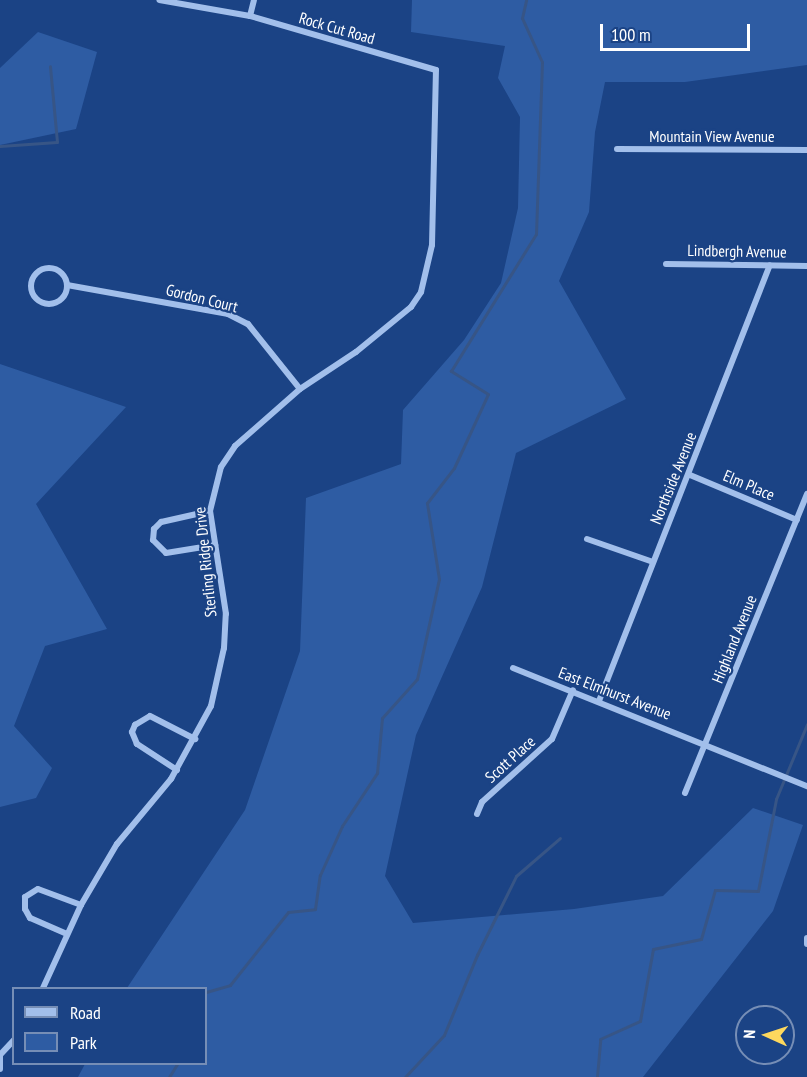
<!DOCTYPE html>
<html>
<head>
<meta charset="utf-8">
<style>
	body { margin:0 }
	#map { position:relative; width:807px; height:1077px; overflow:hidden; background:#1b4385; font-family:"PT Sans Narrow",sans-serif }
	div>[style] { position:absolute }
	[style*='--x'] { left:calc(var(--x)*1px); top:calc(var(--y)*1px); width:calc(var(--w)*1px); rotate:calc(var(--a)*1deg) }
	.green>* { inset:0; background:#2e5ca3 }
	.stream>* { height:3px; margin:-1.5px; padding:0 1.5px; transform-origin:1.5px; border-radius:1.5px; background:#375586 }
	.street>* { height:6px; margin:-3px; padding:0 3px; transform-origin:3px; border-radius:3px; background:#a2bfeb }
	.street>.ring { margin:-3px; padding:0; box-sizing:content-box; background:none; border:6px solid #a2bfeb; border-radius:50% }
	span { translate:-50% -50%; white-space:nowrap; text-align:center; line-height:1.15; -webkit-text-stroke:4.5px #1b4385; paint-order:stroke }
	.street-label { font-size:16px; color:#fff }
	.legend { position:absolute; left:12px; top:987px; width:195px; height:78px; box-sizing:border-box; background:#1b4385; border:2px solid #768eb6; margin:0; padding:8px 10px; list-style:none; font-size:18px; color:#fff }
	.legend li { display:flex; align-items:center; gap:12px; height:30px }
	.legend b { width:30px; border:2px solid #768eb6 }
	.north { position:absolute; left:735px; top:1005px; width:60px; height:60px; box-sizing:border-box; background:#1b4385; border:2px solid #768eb6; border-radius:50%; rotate:273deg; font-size:16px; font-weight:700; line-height:24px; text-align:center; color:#fff }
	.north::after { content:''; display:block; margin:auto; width:21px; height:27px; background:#fdd85e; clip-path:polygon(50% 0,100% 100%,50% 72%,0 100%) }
	.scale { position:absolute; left:600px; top:24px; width:150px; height:27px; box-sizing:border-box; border:3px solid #fff; border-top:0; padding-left:8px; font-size:18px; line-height:21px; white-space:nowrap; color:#fff; -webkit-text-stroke:4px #1b4385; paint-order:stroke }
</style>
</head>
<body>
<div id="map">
	<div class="green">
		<div style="clip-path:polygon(412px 0,807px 0,807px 65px,685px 82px,605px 82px,595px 132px,589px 212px,559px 281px,626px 399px,516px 453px,482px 587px,416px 735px,385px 876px,413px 923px,574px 909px,663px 896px,753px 808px,803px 825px,773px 911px,643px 1077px,78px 1077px,85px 1064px,206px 1064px,206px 988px,127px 988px,245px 810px,300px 651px,306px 498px,401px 464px,403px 410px,464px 340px,501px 283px,518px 208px,520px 117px,498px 78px,505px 46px,411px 32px)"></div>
		<div style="clip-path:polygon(38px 32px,97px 52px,76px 129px,0 145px,0 68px)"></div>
		<div style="clip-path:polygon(0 364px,126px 407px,36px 504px,107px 629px,45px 646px,14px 726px,52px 768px,36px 798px,0 807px)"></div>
	</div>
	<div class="stream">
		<div style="--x:0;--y:146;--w:57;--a:-4"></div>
		<div style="--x:57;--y:142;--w:76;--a:-95.3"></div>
		<div style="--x:206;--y:992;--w:25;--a:-16"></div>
		<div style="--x:230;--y:985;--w:93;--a:-51.5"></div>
		<div style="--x:288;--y:912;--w:27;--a:-6"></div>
		<div style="--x:315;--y:909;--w:34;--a:-82"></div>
		<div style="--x:320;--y:875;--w:54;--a:-65.8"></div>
		<div style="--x:342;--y:826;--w:64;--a:-56.6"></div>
		<div style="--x:377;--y:773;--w:55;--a:-84.8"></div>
		<div style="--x:382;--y:718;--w:52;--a:-48.1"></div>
		<div style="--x:417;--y:679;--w:102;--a:-77.6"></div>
		<div style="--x:439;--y:579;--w:77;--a:-99"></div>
		<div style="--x:427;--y:503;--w:44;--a:-52.4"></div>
		<div style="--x:454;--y:468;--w:81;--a:-65.3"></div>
		<div style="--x:488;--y:394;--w:44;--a:-148.1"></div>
		<div style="--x:451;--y:371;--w:161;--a:-58.2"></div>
		<div style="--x:536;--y:234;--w:172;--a:-88"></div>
		<div style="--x:542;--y:62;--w:48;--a:-114.4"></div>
		<div style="--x:522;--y:18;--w:18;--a:-77"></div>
		<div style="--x:169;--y:1077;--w:15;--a:-58"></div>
		<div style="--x:405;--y:1077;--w:57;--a:-47.1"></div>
		<div style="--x:444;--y:1035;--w:87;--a:-67.6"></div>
		<div style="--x:477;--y:955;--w:88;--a:-63.7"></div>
		<div style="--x:516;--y:876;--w:58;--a:-40.8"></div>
		<div style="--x:597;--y:1077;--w:38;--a:-85"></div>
		<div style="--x:600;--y:1039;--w:44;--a:-24.2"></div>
		<div style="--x:640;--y:1021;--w:73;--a:-79.8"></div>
		<div style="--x:653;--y:949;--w:49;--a:-11.8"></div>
		<div style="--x:701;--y:939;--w:51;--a:-74.1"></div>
		<div style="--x:715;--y:890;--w:43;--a:1.3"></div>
		<div style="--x:758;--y:891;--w:94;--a:-78.9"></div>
		<div style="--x:776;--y:799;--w:81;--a:-67.5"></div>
	</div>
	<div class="street">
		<div style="--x:250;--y:16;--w:16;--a:-76"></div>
		<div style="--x:617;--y:149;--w:190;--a:0.3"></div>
		<div style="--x:666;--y:264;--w:141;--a:0.8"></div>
		<div class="ring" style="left:31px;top:268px;width:30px;height:30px"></div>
		<div style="--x:67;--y:285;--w:164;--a:10.2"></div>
		<div style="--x:228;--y:314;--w:22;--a:27"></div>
		<div style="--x:248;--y:324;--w:83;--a:51.3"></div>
		<div style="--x:690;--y:475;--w:116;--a:22.8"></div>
		<div style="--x:210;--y:511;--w:50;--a:167.3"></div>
		<div style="--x:161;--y:522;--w:10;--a:135"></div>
		<div style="--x:154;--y:529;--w:11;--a:95"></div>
		<div style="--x:153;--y:540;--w:18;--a:45"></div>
		<div style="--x:166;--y:553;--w:50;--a:-9.3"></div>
		<div style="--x:587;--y:539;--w:70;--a:19.2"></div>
		<div style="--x:513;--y:668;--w:317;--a:21.9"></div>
		<div style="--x:599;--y:701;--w:468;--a:-68.6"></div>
		<div style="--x:177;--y:770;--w:48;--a:-147"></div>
		<div style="--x:137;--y:744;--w:13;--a:-113"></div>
		<div style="--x:132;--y:732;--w:8;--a:-67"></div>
		<div style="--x:135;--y:725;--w:17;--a:-31"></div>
		<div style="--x:150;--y:716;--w:51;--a:27.1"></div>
		<div style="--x:685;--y:793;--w:323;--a:-67.8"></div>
		<div style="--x:477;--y:814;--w:13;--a:-67"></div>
		<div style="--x:482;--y:802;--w:94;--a:-42"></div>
		<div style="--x:552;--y:739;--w:53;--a:-66.8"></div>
		<div style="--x:67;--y:934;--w:40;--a:-156.6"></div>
		<div style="--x:30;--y:918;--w:10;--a:-119"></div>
		<div style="--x:25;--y:909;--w:12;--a:-90"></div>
		<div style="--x:25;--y:897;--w:15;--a:-32"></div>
		<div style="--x:38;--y:889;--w:46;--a:20.4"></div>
		<div style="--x:807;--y:938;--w:6;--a:90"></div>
		<div style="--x:43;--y:988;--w:91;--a:-65.4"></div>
		<div style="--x:81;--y:905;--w:71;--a:-59.5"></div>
		<div style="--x:117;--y:844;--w:85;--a:-50.3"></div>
		<div style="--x:171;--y:779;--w:83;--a:-61.3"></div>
		<div style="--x:211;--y:706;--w:59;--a:-77.4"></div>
		<div style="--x:224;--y:648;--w:34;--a:-87"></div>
		<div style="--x:226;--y:614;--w:104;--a:-98.8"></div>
		<div style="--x:210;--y:511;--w:45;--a:-76"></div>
		<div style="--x:221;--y:467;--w:25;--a:-56"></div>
		<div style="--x:235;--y:446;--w:86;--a:-41.2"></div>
		<div style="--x:300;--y:389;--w:67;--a:-33.5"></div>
		<div style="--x:356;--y:352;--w:71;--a:-39.3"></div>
		<div style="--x:411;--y:307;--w:18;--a:-56"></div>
		<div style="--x:421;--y:292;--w:48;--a:-76.8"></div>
		<div style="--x:432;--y:245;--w:175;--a:-88.7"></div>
		<div style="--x:436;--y:70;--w:194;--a:-163.8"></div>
		<div style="--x:250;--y:16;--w:92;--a:-170"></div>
		<div style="--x:0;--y:1055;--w:21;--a:-47"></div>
		<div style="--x:0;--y:1055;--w:14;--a:90"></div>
	</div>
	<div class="street-label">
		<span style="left:337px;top:28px;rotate:16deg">Rock Cut Road</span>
		<span style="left:712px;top:136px">Mountain View Avenue</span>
		<span style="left:737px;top:251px;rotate:1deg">Lindbergh Avenue</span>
		<span style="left:202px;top:298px;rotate:14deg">Gordon Court</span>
		<span style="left:673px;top:478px;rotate:-68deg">Northside Avenue</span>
		<span style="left:749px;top:485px;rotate:23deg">Elm Place</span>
		<span style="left:205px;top:562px;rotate:-96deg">Sterling Ridge Drive</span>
		<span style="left:734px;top:639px;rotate:-68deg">Highland Avenue</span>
		<span style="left:615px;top:693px;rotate:21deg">East Elmhurst Avenue</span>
		<span style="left:510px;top:759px;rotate:-42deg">Scott Place</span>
	</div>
	<ul class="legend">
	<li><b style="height:8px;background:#a2bfeb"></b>Road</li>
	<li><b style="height:16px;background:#2e5ca3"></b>Park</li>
	</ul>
	<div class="north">N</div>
	<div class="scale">100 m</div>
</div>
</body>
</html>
